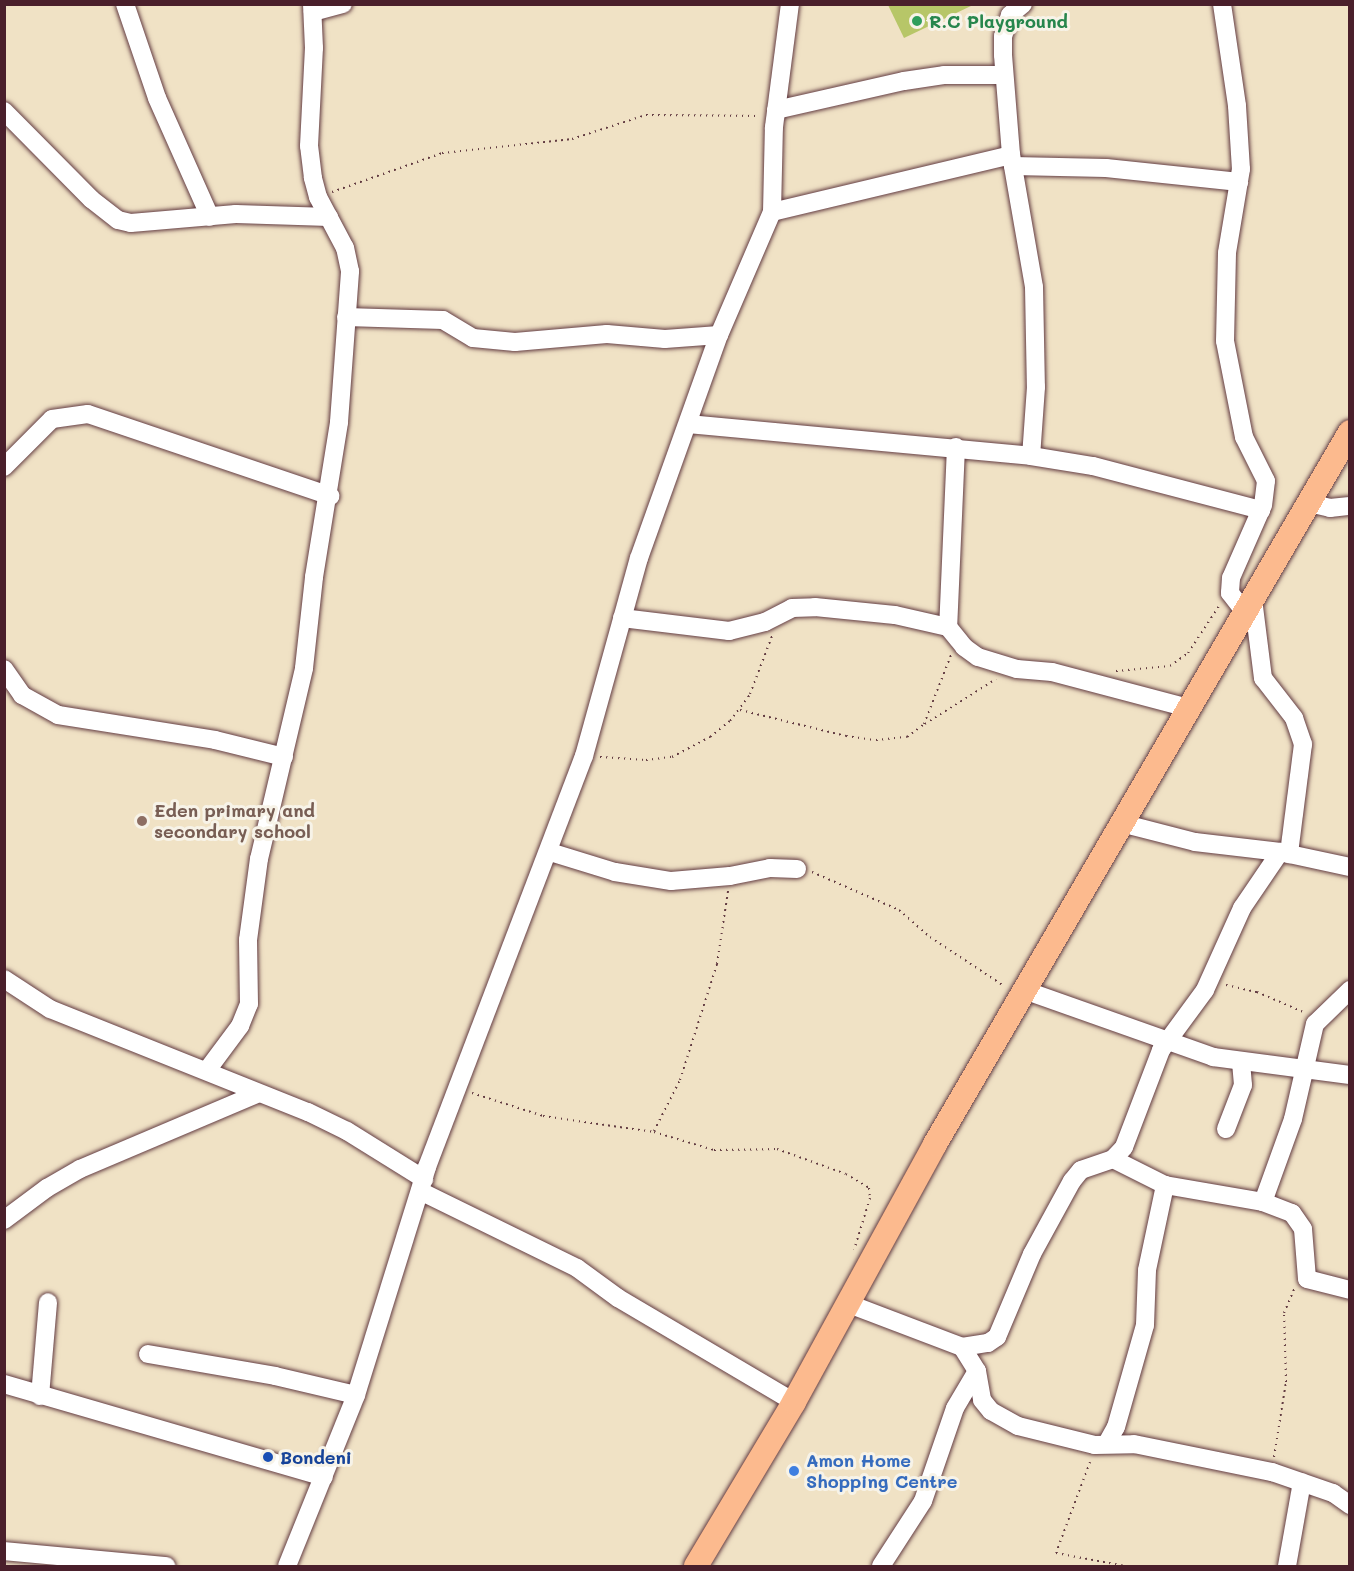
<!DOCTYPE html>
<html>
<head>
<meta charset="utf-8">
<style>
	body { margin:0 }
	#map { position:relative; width:1354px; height:1571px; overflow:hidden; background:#f0e2c5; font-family:Mali,sans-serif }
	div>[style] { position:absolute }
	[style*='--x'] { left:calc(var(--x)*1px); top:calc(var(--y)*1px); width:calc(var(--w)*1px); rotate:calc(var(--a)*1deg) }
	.green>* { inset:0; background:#b7c668 }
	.path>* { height:2px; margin-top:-1px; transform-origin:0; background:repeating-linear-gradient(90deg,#633c42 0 1.5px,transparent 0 6px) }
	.roads { filter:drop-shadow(0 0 2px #633c42) drop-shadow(0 0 2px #633c42) }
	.minor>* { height:18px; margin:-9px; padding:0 9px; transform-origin:9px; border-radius:9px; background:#fff }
	.major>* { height:24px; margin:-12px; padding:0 12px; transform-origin:12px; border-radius:12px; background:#fcba8e }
	.dots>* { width:16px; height:16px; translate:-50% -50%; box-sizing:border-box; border:3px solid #f7f3e8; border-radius:50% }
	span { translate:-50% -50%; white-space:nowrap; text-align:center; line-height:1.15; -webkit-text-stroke:6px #f7f3e8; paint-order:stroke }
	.leisure-label { font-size:18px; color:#27864d; font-weight:700 }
	.left { translate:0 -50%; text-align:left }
	.education-label { font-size:18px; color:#785e54; font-weight:700 }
	.transit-label { font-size:18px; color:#164399; font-weight:700 }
	.shop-label { font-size:18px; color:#366cbe; font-weight:700 }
	.frame { position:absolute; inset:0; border:6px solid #4a1f2b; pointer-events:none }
</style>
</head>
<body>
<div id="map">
	<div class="green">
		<div style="clip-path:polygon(888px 5px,973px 5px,904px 38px)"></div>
	</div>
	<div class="path">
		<div style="--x:332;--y:192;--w:117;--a:-19.5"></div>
		<div style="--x:442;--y:153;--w:131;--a:-6.1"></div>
		<div style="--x:572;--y:139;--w:78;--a:-18"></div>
		<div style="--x:646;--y:115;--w:113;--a:0.5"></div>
		<div style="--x:1116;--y:671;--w:54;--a:-5.3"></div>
		<div style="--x:1170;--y:666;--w:22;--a:-36"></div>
		<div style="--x:1188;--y:653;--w:56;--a:-56.6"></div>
		<div style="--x:740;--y:710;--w:109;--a:13.8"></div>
		<div style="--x:846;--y:736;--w:30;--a:8"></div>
		<div style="--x:876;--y:740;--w:31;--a:-6"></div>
		<div style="--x:907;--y:737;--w:21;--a:-37"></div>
		<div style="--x:924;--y:724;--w:74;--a:-68.6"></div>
		<div style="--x:925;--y:724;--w:84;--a:-32.4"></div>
		<div style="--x:600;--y:757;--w:46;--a:3.7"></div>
		<div style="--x:646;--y:760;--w:26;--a:-7"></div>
		<div style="--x:672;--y:757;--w:43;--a:-27.8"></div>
		<div style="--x:710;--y:737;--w:26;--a:-39"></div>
		<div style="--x:730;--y:721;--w:34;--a:-53"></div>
		<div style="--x:750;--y:694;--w:62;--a:-69.2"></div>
		<div style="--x:812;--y:872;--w:95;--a:23.6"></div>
		<div style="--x:899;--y:910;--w:41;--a:41.1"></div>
		<div style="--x:930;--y:937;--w:89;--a:33.5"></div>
		<div style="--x:1226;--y:985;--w:32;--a:13"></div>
		<div style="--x:1257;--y:992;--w:50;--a:23.5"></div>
		<div style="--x:472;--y:1093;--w:75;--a:17.9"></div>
		<div style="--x:543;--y:1116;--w:112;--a:8.2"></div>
		<div style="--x:654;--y:1132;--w:63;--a:16.7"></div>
		<div style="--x:714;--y:1150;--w:63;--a:-0.9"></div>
		<div style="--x:777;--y:1149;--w:73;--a:19.9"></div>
		<div style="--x:846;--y:1174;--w:27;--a:31"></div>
		<div style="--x:869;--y:1188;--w:10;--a:84"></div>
		<div style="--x:870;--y:1198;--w:54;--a:107.1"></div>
		<div style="--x:654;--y:1131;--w:57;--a:-63"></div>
		<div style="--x:680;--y:1080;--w:122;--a:-72.3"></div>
		<div style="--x:717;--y:964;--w:74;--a:-81.4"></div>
		<div style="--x:1274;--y:1457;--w:76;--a:-80.9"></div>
		<div style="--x:1286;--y:1382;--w:69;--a:-91.7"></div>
		<div style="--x:1284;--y:1313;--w:26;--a:-67"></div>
		<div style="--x:1090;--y:1462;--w:97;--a:110.5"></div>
		<div style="--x:1056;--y:1553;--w:70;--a:10.7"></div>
	</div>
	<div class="roads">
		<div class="minor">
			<div style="--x:125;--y:4;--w:99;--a:71.2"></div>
			<div style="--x:157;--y:98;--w:130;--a:66"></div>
			<div style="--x:1023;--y:4;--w:17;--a:140"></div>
			<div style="--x:1010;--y:15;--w:22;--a:108"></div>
			<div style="--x:1003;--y:36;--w:19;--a:90"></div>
			<div style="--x:1003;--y:55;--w:100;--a:85.4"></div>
			<div style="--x:1011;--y:155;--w:134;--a:80.1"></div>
			<div style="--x:1034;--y:287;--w:100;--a:88.9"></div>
			<div style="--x:1036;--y:387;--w:69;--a:94.1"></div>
			<div style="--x:1222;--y:4;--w:103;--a:81.6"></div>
			<div style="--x:1237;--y:106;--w:63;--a:86.4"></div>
			<div style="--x:1241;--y:169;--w:85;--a:99.5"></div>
			<div style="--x:1227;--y:253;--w:88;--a:91.3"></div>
			<div style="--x:1225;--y:341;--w:98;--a:78.8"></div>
			<div style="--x:1244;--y:437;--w:49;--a:63.4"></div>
			<div style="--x:1266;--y:481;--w:24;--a:97"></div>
			<div style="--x:1263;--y:505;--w:80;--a:113.7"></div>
			<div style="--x:1231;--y:578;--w:15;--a:94"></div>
			<div style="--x:1230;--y:593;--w:24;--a:52"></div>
			<div style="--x:313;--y:12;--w:31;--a:-15"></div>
			<div style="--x:776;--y:110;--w:131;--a:-12.8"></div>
			<div style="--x:904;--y:81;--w:40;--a:-8.5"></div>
			<div style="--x:944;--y:75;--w:60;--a:0"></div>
			<div style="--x:4;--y:111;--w:124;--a:45.3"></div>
			<div style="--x:91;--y:199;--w:34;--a:38"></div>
			<div style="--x:118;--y:220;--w:13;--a:13"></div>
			<div style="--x:131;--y:223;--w:105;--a:-4.9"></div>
			<div style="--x:236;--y:214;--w:93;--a:1.8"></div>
			<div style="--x:1013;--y:166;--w:93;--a:1.2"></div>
			<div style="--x:1106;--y:168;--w:134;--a:6"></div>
			<div style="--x:772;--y:212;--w:246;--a:-13.4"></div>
			<div style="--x:346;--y:317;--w:97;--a:1.8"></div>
			<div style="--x:443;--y:320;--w:35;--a:31"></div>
			<div style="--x:473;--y:338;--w:42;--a:5.4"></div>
			<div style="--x:515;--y:342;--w:92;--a:-5"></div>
			<div style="--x:607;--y:334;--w:58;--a:4.9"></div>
			<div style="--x:665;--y:339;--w:54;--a:-4.2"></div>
			<div style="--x:688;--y:424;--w:344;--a:5.3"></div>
			<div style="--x:1031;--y:456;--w:63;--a:9.2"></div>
			<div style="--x:1093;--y:466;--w:174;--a:14.7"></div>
			<div style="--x:956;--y:447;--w:180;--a:92.5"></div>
			<div style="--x:948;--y:627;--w:26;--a:51"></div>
			<div style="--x:964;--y:647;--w:17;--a:36"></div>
			<div style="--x:978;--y:657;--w:41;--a:17.1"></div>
			<div style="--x:1017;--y:669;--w:35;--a:5"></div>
			<div style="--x:1052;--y:672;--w:141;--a:14.8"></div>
			<div style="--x:4;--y:467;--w:68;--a:-45"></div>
			<div style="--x:52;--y:419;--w:36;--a:-8"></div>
			<div style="--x:88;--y:414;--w:256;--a:18.7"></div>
			<div style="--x:1309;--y:503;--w:22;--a:13"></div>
			<div style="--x:1330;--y:508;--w:20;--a:-6"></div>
			<div style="--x:1253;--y:599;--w:80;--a:82.8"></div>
			<div style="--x:1263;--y:678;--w:51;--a:52.2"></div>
			<div style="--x:1294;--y:718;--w:28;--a:71"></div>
			<div style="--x:1303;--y:744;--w:111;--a:97.3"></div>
			<div style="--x:622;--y:618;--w:108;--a:6.9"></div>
			<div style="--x:729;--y:631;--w:37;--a:-14"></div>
			<div style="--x:765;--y:622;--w:30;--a:-27"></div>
			<div style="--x:792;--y:608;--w:23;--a:-2"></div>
			<div style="--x:815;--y:607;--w:80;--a:5.7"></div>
			<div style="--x:895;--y:615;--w:54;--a:12.8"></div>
			<div style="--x:4;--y:669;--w:32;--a:55"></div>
			<div style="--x:22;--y:695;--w:41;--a:29.1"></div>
			<div style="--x:58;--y:715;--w:159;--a:9"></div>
			<div style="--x:215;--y:740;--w:71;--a:13.8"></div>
			<div style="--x:1121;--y:823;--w:76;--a:14.4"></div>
			<div style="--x:1195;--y:842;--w:86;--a:6.7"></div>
			<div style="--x:1280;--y:852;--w:72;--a:12.1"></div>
			<div style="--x:550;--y:852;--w:68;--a:17.1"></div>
			<div style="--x:615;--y:872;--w:57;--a:9.1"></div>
			<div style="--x:671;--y:881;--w:59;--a:-4.8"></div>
			<div style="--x:730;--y:876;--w:41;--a:-11.3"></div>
			<div style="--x:770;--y:868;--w:27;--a:2"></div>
			<div style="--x:4;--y:979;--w:55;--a:33.1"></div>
			<div style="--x:50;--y:1009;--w:278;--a:21.8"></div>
			<div style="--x:308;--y:1112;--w:43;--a:26"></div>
			<div style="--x:347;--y:1131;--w:91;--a:31.9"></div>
			<div style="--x:1024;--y:990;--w:201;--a:19.5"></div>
			<div style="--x:1213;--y:1057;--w:138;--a:7.5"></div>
			<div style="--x:208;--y:1069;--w:54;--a:-53.3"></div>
			<div style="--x:240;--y:1026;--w:24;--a:-68"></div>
			<div style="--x:249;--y:1004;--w:64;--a:-90.9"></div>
			<div style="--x:248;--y:940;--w:82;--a:-82.3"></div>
			<div style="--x:259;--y:859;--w:196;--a:-76.7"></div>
			<div style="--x:304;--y:668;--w:92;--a:-83.7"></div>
			<div style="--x:314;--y:577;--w:157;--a:-80.8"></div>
			<div style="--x:339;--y:422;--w:151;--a:-85.8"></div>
			<div style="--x:350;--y:271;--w:24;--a:-102"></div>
			<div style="--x:345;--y:248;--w:58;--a:-117.9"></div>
			<div style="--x:318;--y:197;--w:20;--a:-105"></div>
			<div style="--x:313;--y:178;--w:32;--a:-97"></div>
			<div style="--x:309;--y:146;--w:98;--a:-87.1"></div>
			<div style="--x:314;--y:48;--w:44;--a:-92.6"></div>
			<div style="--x:1226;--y:1129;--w:47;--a:-68.9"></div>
			<div style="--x:1243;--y:1085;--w:22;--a:-95"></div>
			<div style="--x:1113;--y:1159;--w:58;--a:26.6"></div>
			<div style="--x:1165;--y:1185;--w:99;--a:9.8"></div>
			<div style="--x:1263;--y:1202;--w:31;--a:21"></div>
			<div style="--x:1292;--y:1213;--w:19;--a:55"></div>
			<div style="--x:1303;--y:1229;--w:50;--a:85.4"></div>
			<div style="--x:1307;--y:1279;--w:44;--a:14.3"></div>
			<div style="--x:420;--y:1191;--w:175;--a:26.1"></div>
			<div style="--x:577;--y:1268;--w:51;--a:36.2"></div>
			<div style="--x:618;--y:1298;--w:204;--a:30.6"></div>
			<div style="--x:1263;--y:1202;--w:88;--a:-70.1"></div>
			<div style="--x:1293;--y:1119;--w:98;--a:-77"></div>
			<div style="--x:1315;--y:1024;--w:49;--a:-44.2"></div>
			<div style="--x:4;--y:1220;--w:54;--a:-36.7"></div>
			<div style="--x:47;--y:1188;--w:38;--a:-30"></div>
			<div style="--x:80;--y:1169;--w:192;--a:-23"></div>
			<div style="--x:849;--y:1304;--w:121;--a:20.8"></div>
			<div style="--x:962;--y:1347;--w:26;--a:-9"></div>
			<div style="--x:988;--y:1343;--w:11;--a:-34"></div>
			<div style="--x:997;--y:1337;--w:90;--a:-67.1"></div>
			<div style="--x:1032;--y:1254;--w:83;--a:-61.3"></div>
			<div style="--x:1072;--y:1181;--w:14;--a:-51"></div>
			<div style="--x:1081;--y:1170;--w:34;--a:-19"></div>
			<div style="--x:1113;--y:1159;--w:16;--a:-47"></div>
			<div style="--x:1124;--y:1147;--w:104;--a:-69.1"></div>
			<div style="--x:1161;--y:1050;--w:74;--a:-53.7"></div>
			<div style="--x:1205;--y:990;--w:90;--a:-65.7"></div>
			<div style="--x:1242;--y:908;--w:68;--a:-55.8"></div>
			<div style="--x:962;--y:1347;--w:28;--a:58"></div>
			<div style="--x:977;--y:1371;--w:29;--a:80"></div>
			<div style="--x:982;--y:1400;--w:14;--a:51"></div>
			<div style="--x:991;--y:1411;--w:31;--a:29"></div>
			<div style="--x:1018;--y:1426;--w:79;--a:13.9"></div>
			<div style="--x:1095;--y:1445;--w:39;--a:-1"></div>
			<div style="--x:1134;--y:1444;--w:141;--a:11.5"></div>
			<div style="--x:1272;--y:1472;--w:65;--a:19"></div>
			<div style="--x:1333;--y:1493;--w:21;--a:35"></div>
			<div style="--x:148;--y:1354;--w:129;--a:9.8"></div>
			<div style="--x:275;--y:1376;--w:83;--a:13.2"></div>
			<div style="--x:4;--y:1384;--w:333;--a:16.2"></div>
			<div style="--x:40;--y:1396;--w:94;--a:-85.1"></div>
			<div style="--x:1107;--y:1443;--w:18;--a:-61"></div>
			<div style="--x:1116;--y:1427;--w:106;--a:-74.1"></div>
			<div style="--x:1145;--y:1325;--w:55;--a:-87.9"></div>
			<div style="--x:1147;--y:1270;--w:87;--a:-78"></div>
			<div style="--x:4;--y:1551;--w:163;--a:5.3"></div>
			<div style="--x:287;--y:1566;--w:184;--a:-68"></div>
			<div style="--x:356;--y:1395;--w:239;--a:-72.7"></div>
			<div style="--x:427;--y:1167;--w:440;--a:-69.1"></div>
			<div style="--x:584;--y:756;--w:205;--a:-74.5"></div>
			<div style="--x:639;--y:558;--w:237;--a:-70.3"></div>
			<div style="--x:719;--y:335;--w:134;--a:-66.7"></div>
			<div style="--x:772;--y:212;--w:85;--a:-88.7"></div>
			<div style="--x:774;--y:127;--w:124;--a:-82.6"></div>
			<div style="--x:881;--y:1566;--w:77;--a:-57.1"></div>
			<div style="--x:923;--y:1501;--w:98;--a:-71"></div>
			<div style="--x:955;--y:1408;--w:43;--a:-59.3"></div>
			<div style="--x:1287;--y:1566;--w:85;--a:-79.9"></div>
		</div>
		<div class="major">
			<div style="--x:696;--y:1566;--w:191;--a:-59.1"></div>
			<div style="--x:794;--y:1402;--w:294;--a:-61.3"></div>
			<div style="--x:935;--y:1144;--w:824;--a:-59.76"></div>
		</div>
	</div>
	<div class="dots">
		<div style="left:917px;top:21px;background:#2e9e5b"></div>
		<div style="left:142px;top:821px;background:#8d6e63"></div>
		<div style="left:268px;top:1457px;background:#1a4fb4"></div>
		<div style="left:794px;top:1471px;background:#3f7fe0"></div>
	</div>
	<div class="leisure-label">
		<span class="left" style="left:929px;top:21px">R.C Playground</span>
	</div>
	<div class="education-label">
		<span class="left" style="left:154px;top:821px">Eden primary and<br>secondary school</span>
	</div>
	<div class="transit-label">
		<span class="left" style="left:280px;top:1457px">Bondeni</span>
	</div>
	<div class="shop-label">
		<span class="left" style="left:806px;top:1471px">Amon Home<br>Shopping Centre</span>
	</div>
	<div class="frame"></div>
</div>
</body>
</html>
